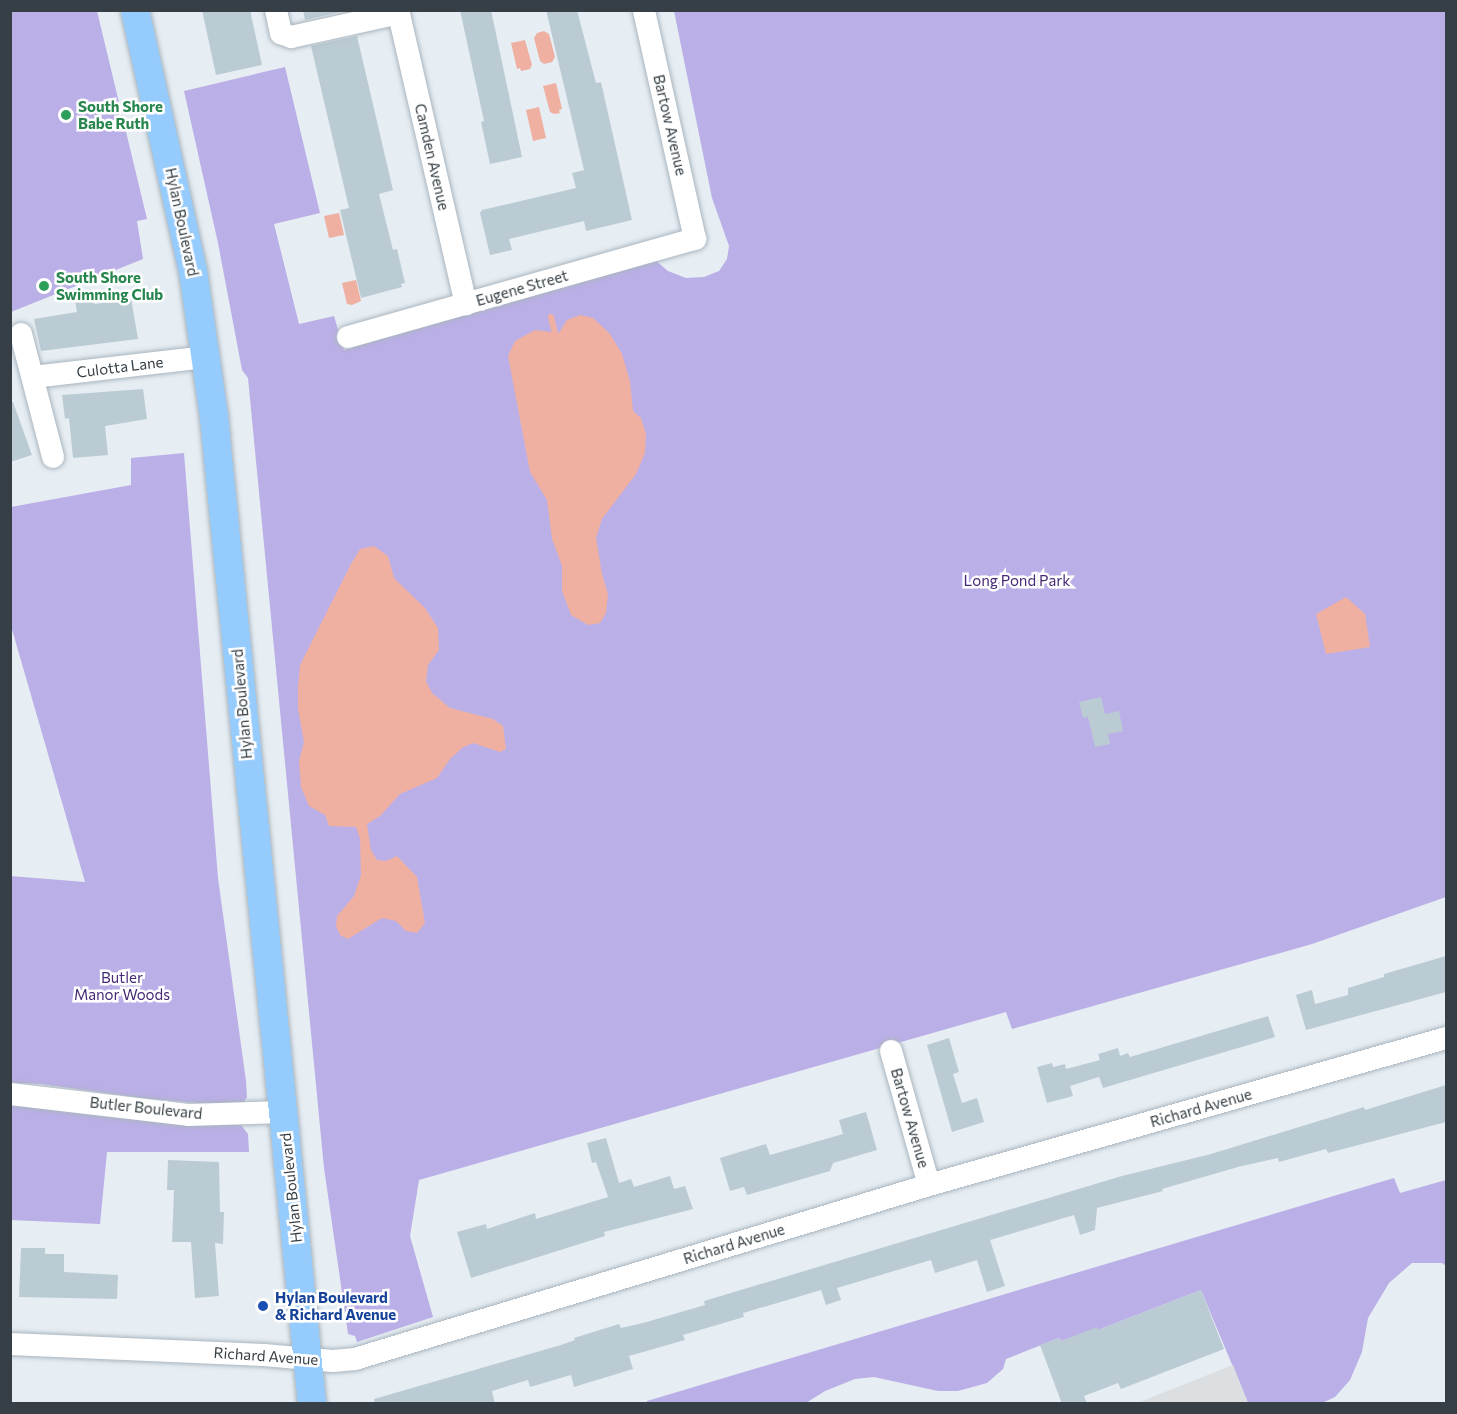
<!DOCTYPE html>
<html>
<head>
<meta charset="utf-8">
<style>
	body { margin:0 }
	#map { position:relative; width:1457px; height:1414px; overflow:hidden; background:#e6edf3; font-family:Commissioner,sans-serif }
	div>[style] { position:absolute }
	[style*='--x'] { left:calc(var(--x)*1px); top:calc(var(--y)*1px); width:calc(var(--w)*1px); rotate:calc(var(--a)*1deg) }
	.green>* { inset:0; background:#bbafe7 }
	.parking>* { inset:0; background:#dbdfe1 }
	.water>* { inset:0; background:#efb0a2 }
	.stream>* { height:6px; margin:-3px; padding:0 3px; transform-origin:3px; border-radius:3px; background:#efb0a2 }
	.building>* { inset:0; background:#bbcbd4 }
	.roads { filter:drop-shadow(0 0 2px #a9b5be) drop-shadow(0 0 2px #a9b5be) }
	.minor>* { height:22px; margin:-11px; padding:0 11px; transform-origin:11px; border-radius:11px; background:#fff }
	.major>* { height:28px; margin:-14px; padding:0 14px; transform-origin:14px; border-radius:14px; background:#95cbfd }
	.dots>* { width:16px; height:16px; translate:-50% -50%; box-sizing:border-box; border:3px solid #fff; border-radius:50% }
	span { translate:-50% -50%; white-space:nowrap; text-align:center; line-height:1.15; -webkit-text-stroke:5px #fff; paint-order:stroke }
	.leisure-label { font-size:15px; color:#27864d; font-weight:700 }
	.left { translate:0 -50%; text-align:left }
	.street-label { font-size:15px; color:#353f45 }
	.park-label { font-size:15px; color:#472976 }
	.transit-label { font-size:15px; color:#164399; font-weight:700 }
	.frame { position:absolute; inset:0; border:12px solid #353f45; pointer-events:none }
</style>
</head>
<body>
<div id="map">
	<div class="green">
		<div style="clip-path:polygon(10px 11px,97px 11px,147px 219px,137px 221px,143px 259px,11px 312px)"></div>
		<div style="clip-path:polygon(674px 11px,1446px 11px,1446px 897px,1312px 944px,1012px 1029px,1006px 1012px,419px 1180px,410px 1236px,433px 1317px,357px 1342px,355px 1336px,348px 1334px,324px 1168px,248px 378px,242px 370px,218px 243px,184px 91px,285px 67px,320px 213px,274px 224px,299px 324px,334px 316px,344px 350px,655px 260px,668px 271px,686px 278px,704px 277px,719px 271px,727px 259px,729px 246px,712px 198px)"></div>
		<div style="clip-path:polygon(184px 453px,218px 878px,246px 1081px,247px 1097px,243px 1104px,235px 1106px,150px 1099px,40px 1084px,11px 1083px,10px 876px,85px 882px,11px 626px,11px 507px,131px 485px,131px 458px)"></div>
		<div style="clip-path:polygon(10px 1101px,241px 1125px,248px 1134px,249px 1152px,107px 1152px,100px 1224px,11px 1220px)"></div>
		<div style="clip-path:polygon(1394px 1178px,1400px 1193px,1446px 1180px,1446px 1266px,1442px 1263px,1412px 1263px,1389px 1283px,1368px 1318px,1362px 1352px,1350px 1380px,1335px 1397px,1322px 1403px,1248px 1403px,1201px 1290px,1098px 1330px,1061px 1341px,1059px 1338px,1006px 1359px,1003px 1369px,987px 1383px,958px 1391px,938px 1391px,874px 1377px,855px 1379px,825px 1391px,806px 1403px,647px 1404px,647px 1401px)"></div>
	</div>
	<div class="parking">
		<div style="clip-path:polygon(1233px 1365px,1248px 1403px,1136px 1403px,1137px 1403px)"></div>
	</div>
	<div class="water">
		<div style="clip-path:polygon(544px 31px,549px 34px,555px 57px,552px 62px,544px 64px,540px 61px,534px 38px,537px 33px)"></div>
		<div style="clip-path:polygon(525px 40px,532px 65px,530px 69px,521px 71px,520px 68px,517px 69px,511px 43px)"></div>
		<div style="clip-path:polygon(556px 83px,562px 109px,559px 110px,560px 113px,554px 114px,550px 112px,543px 86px)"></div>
		<div style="clip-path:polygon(539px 107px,546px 138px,533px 141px,526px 110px)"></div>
		<div style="clip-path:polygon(339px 213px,344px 235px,329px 238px,324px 216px)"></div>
		<div style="clip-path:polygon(356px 280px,361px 301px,352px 305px,347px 304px,342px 283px)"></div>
		<div style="clip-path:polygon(580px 315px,593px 318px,610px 334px,622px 354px,630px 381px,633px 411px,641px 418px,646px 434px,645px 453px,636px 474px,602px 519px,596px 538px,602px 574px,608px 594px,606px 613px,600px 623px,588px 625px,571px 615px,562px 591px,562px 566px,552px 539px,547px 500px,530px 472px,508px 356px,515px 341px,535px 330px,559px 333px,567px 320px)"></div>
		<div style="clip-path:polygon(374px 546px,388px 556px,394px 578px,425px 608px,438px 628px,439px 650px,428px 665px,426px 681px,432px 693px,450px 708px,493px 719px,503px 726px,506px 749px,500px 752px,473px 743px,462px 748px,450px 759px,437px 778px,400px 794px,380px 816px,367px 824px,371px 850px,377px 860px,386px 861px,397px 856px,417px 877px,425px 923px,417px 933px,406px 931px,396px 921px,382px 918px,348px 939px,340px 935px,336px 926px,337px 916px,354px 896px,361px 875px,360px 839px,356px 827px,329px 826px,325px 815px,309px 806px,301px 787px,299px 761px,304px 742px,298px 709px,298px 687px,300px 665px,351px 564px,360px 549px)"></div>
		<div style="clip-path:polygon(1346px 597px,1365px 614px,1370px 647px,1326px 654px,1316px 614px)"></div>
	</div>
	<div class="stream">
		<div style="--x:551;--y:317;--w:16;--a:76"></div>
	</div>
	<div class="building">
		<div style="clip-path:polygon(202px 10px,250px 10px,262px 65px,216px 75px)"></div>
		<div style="clip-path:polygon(303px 10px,348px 10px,305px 20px)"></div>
		<div style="clip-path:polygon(460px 10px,491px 10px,522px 157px,490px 164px,481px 122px,484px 121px)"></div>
		<div style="clip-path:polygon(546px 10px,577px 10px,596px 83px,601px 82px,632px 220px,586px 231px,584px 221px,509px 239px,512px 250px,490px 255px,480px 213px,482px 210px,576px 188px,572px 173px,584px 170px)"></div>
		<div style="clip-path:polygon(357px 36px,393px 190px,379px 194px,393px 250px,397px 249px,405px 283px,401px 284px,402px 287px,361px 298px,340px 210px,349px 208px,311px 46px)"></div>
		<div style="clip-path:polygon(92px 298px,95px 304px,131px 298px,138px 339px,41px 351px,34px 319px,77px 312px,75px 301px)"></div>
		<div style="clip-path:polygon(143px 389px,147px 419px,105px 426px,108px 455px,73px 458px,69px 418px,65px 419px,62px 395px)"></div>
		<div style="clip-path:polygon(10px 402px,13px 402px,32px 455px,10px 462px)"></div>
		<div style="clip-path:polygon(1101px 697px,1105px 714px,1119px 711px,1123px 731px,1108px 734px,1110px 744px,1095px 747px,1088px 717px,1083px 718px,1079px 702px)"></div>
		<div style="clip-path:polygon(1446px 956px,1446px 992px,1306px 1030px,1296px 995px,1312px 990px,1315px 1004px,1348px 995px,1348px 988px,1384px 977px,1384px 974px)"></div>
		<div style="clip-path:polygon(1268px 1016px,1275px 1037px,1103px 1088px,1099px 1077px,1070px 1086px,1073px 1096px,1047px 1103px,1037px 1067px,1052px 1063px,1053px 1067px,1065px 1064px,1066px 1069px,1100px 1060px,1098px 1054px,1118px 1048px,1120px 1056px,1128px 1053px,1130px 1057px)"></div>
		<div style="clip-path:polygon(949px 1038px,959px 1072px,953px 1074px,962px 1103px,977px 1098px,984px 1122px,952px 1132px,927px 1045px)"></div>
		<div style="clip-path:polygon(1446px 1085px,1446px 1122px,1328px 1153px,1326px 1149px,1279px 1162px,1278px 1158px,1238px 1167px,1162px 1189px,1163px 1191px,1097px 1208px,1095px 1230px,1080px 1235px,1074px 1215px,990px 1240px,1005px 1286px,987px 1292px,977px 1260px,935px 1273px,931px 1260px,837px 1288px,841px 1300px,826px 1305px,821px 1290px,743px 1313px,744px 1317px,683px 1335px,685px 1340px,629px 1356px,633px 1369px,574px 1387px,571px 1375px,530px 1387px,528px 1380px,492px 1391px,495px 1404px,375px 1404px,374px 1399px,561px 1345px,575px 1340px,574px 1338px,619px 1324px,621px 1328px,643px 1323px,705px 1305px,704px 1301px,1122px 1176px,1211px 1154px,1364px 1107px,1365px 1110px)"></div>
		<div style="clip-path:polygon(866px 1112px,877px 1150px,833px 1163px,830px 1171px,747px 1195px,744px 1187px,730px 1191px,720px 1158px,766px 1144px,770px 1155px,843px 1134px,839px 1120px)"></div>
		<div style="clip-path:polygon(606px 1138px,619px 1183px,631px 1179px,634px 1187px,670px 1176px,674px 1189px,685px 1186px,693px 1209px,604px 1232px,605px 1236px,471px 1278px,457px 1232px,486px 1224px,487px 1229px,535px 1213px,536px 1219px,608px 1197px,596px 1162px,592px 1163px,587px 1143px)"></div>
		<div style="clip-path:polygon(168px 1160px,219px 1162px,220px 1212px,224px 1212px,223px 1244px,215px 1243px,219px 1296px,195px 1298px,191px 1242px,172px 1242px,174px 1190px,167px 1190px)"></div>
		<div style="clip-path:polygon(21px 1248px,45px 1248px,45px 1254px,64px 1254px,64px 1272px,118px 1275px,117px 1299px,19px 1297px)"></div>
		<div style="clip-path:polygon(1201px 1290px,1224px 1349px,1121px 1389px,1118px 1383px,1084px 1396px,1087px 1404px,1062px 1404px,1040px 1345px,1059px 1338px,1061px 1341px,1097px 1327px,1098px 1330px)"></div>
	</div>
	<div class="roads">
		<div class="minor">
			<div style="--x:276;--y:10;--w:24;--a:78"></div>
			<div style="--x:281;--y:33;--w:11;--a:22"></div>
			<div style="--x:291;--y:37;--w:111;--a:-12.5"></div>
			<div style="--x:398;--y:10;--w:302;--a:77"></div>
			<div style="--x:21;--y:334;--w:127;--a:75.4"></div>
			<div style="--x:348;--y:337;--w:361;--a:-15.8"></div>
			<div style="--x:695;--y:239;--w:235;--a:-102.6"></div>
			<div style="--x:33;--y:377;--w:175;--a:-6.6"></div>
			<div style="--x:891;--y:1051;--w:139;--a:74.2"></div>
			<div style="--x:10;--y:1094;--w:179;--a:6.7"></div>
			<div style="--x:188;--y:1115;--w:95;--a:-1.8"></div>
			<div style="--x:10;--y:1344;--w:254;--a:2.5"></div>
			<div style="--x:264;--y:1355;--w:69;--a:5"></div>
			<div style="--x:333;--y:1361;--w:22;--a:-5"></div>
			<div style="--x:355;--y:1359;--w:600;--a:-16.86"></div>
			<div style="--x:929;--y:1185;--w:537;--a:-15.87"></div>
		</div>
		<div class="major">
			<div style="--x:135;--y:10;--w:267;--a:77.5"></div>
			<div style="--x:193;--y:271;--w:148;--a:81.8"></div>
			<div style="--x:214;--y:417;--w:992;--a:84.33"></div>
		</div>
	</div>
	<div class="dots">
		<div style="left:66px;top:115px;background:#2e9e5b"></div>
		<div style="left:44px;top:286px;background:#2e9e5b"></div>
		<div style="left:263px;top:1306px;background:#1a4fb4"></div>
	</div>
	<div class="leisure-label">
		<span class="left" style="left:78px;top:115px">South Shore<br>Babe Ruth</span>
		<span class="left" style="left:56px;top:286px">South Shore<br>Swimming Club</span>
	</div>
	<div class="street-label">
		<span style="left:670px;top:125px;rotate:77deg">Bartow Avenue</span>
		<span style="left:432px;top:157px;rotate:77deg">Camden Avenue</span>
		<span style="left:182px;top:222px;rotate:78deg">Hylan Boulevard</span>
		<span style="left:522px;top:288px;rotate:-16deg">Eugene Street</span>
		<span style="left:120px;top:367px;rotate:-7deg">Culotta Lane</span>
		<span style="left:242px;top:704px;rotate:-95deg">Hylan Boulevard</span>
		<span style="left:146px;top:1108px;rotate:6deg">Butler Boulevard</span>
		<span style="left:1201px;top:1108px;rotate:-16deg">Richard Avenue</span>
		<span style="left:910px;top:1118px;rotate:74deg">Bartow Avenue</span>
		<span style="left:291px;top:1188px;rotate:-96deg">Hylan Boulevard</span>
		<span style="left:734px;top:1244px;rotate:-17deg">Richard Avenue</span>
		<span style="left:266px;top:1356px;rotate:4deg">Richard Avenue</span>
	</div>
	<div class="park-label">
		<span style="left:1017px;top:581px">Long Pond Park</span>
		<span style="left:122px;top:986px">Butler<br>Manor Woods</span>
	</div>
	<div class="transit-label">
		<span class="left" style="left:275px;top:1306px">Hylan Boulevard<br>&amp; Richard Avenue</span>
	</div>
	<div class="frame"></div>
</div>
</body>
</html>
